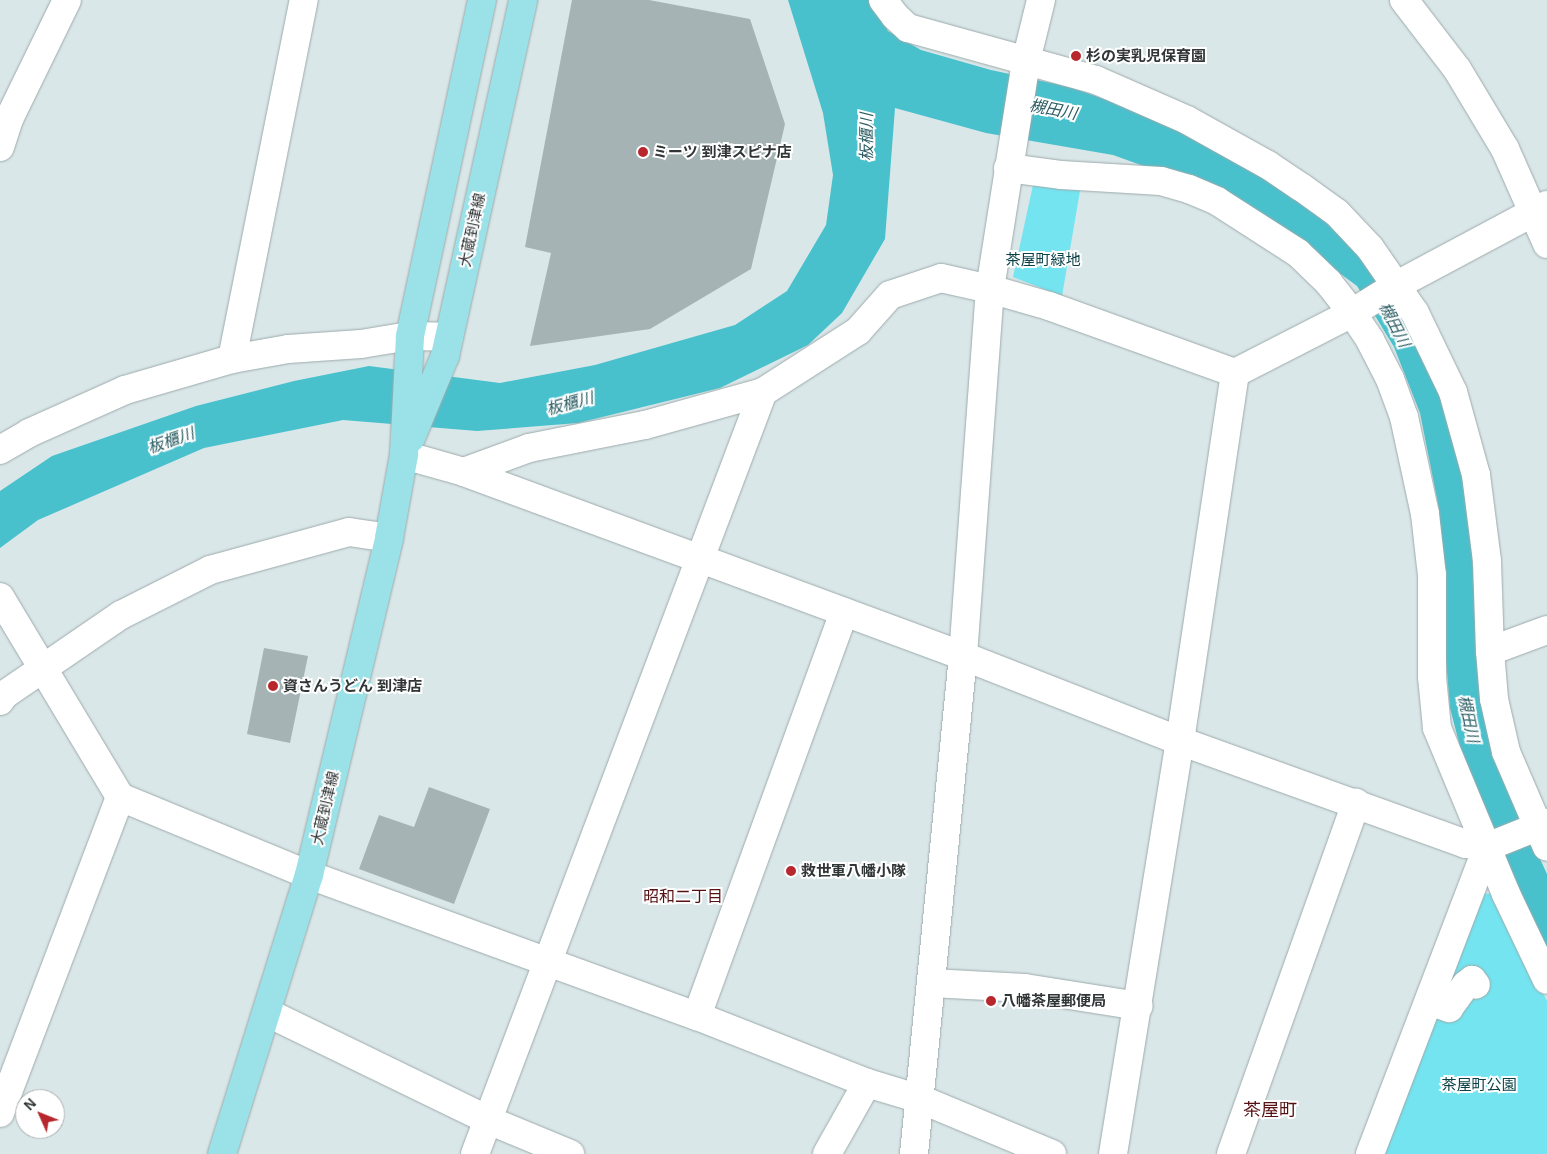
<!DOCTYPE html>
<html>
<head>
<meta charset="utf-8">
<style>
	body { margin:0 }
	#map { position:relative; width:1547px; height:1154px; overflow:hidden; background:#dae7e9; font-family:Arial,"Noto Sans JP",sans-serif }
	div>[style] { position:absolute }
	[style*='--x'] { left:calc(var(--x)*1px); top:calc(var(--y)*1px); width:calc(var(--w)*1px); rotate:calc(var(--a)*1deg) }
	.green>* { inset:0; background:#73e4f0 }
	.water>* { inset:0; background:#48c1cd }
	.building>* { inset:0; background:#a6b3b4 }
	.roads { filter:drop-shadow(0 0 1px #9daaab) drop-shadow(0 0 1px #9daaab) }
	.minor>* { height:28px; margin:-14px; padding:0 14px; transform-origin:14px; border-radius:14px; background:#fff }
	.major>* { height:28px; margin:-14px; padding:0 14px; transform-origin:14px; border-radius:14px; background:#9ae1e8 }
	.dots>* { width:14px; height:14px; translate:-50% -50%; box-sizing:border-box; border:2px solid #fff; border-radius:50% }
	span { translate:-50% -50%; white-space:nowrap; text-align:center; line-height:1.15; -webkit-text-stroke:4px #fff; paint-order:stroke }
	.poi-label { font-size:15px; color:#303536; font-weight:700 }
	.left { translate:0 -50%; text-align:left }
	.street-label { font-size:15px; color:#303536 }
	.park-label { font-size:15px; color:#094147 }
	.water-label { font-size:16px; color:#2c5e64; font-style:italic }
	.neighbourhood-label { font-size:16px; color:#561113 }
	.quarter-label { font-size:18px; color:#561113 }
	.north { position:absolute; left:15px; top:1089px; width:50px; height:50px; box-sizing:border-box; background:#fff; border:1px solid #acaeaf; border-radius:50%; rotate:314deg; font-size:14px; font-weight:700; line-height:20px; text-align:center; color:#303536 }
	.north::after { content:''; display:block; margin:auto; width:18px; height:22px; background:#b7272d; clip-path:polygon(50% 0,100% 100%,50% 72%,0 100%) }
</style>
</head>
<body>
<div id="map">
	<div class="green">
		<div style="clip-path:polygon(1033px 185px,1081px 185px,1062px 296px,1013px 277px)"></div>
		<div style="clip-path:polygon(1478px 893px,1494px 894px,1547px 1001px,1547px 1154px,1379px 1154px)"></div>
	</div>
	<div class="water">
		<div style="clip-path:polygon(788px 0,871px 0,888px 31px,921px 50px,991px 70px,1070px 87px,1144px 113px,1223px 148px,1325px 213px,1413px 322px,1445px 394px,1468px 493px,1481px 691px,1534px 846px,1547px 874px,1547px 950px,1488px 820px,1464px 762px,1450px 708px,1444px 636px,1439px 509px,1420px 413px,1394px 347px,1357px 286px,1291px 237px,1177px 178px,1113px 155px,986px 133px,895px 108px,885px 239px,842px 313px,808px 345px,720px 388px,578px 423px,477px 431px,343px 420px,204px 448px,38px 520px,0 548px,0 491px,52px 456px,196px 406px,294px 381px,369px 366px,500px 383px,595px 365px,735px 325px,787px 291px,826px 225px,833px 175px,823px 113px)"></div>
	</div>
	<div class="building">
		<div style="clip-path:polygon(572px 0,649px 0,750px 19px,785px 124px,751px 269px,650px 329px,530px 346px,551px 253px,525px 247px)"></div>
		<div style="clip-path:polygon(264px 648px,308px 656px,290px 743px,247px 734px)"></div>
		<div style="clip-path:polygon(429px 787px,490px 809px,454px 904px,359px 869px,379px 815px,414px 827px)"></div>
	</div>
	<div class="roads">
		<div class="minor">
			<div style="--x:883;--y:0;--w:20;--a:53"></div>
			<div style="--x:895;--y:16;--w:18;--a:43"></div>
			<div style="--x:908;--y:28;--w:195;--a:15.5"></div>
			<div style="--x:1096;--y:80;--w:99;--a:23.7"></div>
			<div style="--x:1187;--y:120;--w:93;--a:29.1"></div>
			<div style="--x:1268;--y:165;--w:40;--a:34"></div>
			<div style="--x:1301;--y:187;--w:44;--a:35.8"></div>
			<div style="--x:1337;--y:213;--w:48;--a:46.7"></div>
			<div style="--x:1370;--y:248;--w:79;--a:55.3"></div>
			<div style="--x:1415;--y:313;--w:88;--a:64.3"></div>
			<div style="--x:1453;--y:392;--w:86;--a:74.5"></div>
			<div style="--x:1476;--y:475;--w:87;--a:82.7"></div>
			<div style="--x:1487;--y:561;--w:90;--a:88.1"></div>
			<div style="--x:1490;--y:651;--w:48;--a:85.2"></div>
			<div style="--x:1494;--y:699;--w:54;--a:77.2"></div>
			<div style="--x:1506;--y:752;--w:103;--a:66.7"></div>
			<div style="--x:1404;--y:0;--w:87;--a:52.5"></div>
			<div style="--x:1457;--y:69;--w:93;--a:59"></div>
			<div style="--x:1505;--y:149;--w:104;--a:66.1"></div>
			<div style="--x:0;--y:147;--w:29;--a:-72"></div>
			<div style="--x:9;--y:119;--w:132;--a:-64"></div>
			<div style="--x:1008;--y:168;--w:53;--a:7.5"></div>
			<div style="--x:1061;--y:175;--w:100;--a:3.4"></div>
			<div style="--x:1161;--y:181;--w:29;--a:16"></div>
			<div style="--x:1189;--y:189;--w:30;--a:23"></div>
			<div style="--x:1217;--y:201;--w:96;--a:32.7"></div>
			<div style="--x:1298;--y:253;--w:42;--a:44"></div>
			<div style="--x:1328;--y:282;--w:39;--a:52"></div>
			<div style="--x:1352;--y:313;--w:32;--a:56"></div>
			<div style="--x:1370;--y:340;--w:44;--a:62.9"></div>
			<div style="--x:1390;--y:379;--w:40;--a:69.8"></div>
			<div style="--x:1404;--y:417;--w:99;--a:77.8"></div>
			<div style="--x:1425;--y:514;--w:61;--a:83.5"></div>
			<div style="--x:1432;--y:575;--w:102;--a:90"></div>
			<div style="--x:1432;--y:677;--w:51;--a:84.4"></div>
			<div style="--x:1437;--y:728;--w:180;--a:67.4"></div>
			<div style="--x:1506;--y:894;--w:95;--a:64.5"></div>
			<div style="--x:232;--y:359;--w:366;--a:-78.7"></div>
			<div style="--x:0;--y:450;--w:34;--a:-30"></div>
			<div style="--x:29;--y:433;--w:105;--a:-24.1"></div>
			<div style="--x:125;--y:390;--w:111;--a:-16.2"></div>
			<div style="--x:232;--y:359;--w:57;--a:-10.1"></div>
			<div style="--x:288;--y:349;--w:73;--a:-3.9"></div>
			<div style="--x:361;--y:344;--w:50;--a:-9.3"></div>
			<div style="--x:410;--y:336;--w:39;--a:1"></div>
			<div style="--x:404;--y:455;--w:62;--a:15.8"></div>
			<div style="--x:464;--y:472;--w:252;--a:20.2"></div>
			<div style="--x:701;--y:559;--w:279;--a:20.3"></div>
			<div style="--x:963;--y:656;--w:233;--a:21.4"></div>
			<div style="--x:1180;--y:741;--w:304;--a:19.8"></div>
			<div style="--x:1466;--y:844;--w:21;--a:8"></div>
			<div style="--x:464;--y:472;--w:69;--a:-20.3"></div>
			<div style="--x:529;--y:448;--w:118;--a:-11.2"></div>
			<div style="--x:645;--y:425;--w:123;--a:-15.6"></div>
			<div style="--x:763;--y:392;--w:113;--a:-32.7"></div>
			<div style="--x:858;--y:331;--w:48;--a:-48.4"></div>
			<div style="--x:890;--y:295;--w:54;--a:-18.4"></div>
			<div style="--x:941;--y:278;--w:50;--a:12.7"></div>
			<div style="--x:990;--y:289;--w:61;--a:16.1"></div>
			<div style="--x:1049;--y:306;--w:198;--a:19.8"></div>
			<div style="--x:1235;--y:373;--w:131;--a:-27.1"></div>
			<div style="--x:1352;--y:313;--w:53;--a:-31.9"></div>
			<div style="--x:1397;--y:285;--w:170;--a:-28.1"></div>
			<div style="--x:0;--y:597;--w:233;--a:59"></div>
			<div style="--x:120;--y:797;--w:204;--a:22.4"></div>
			<div style="--x:309;--y:875;--w:413;--a:20"></div>
			<div style="--x:697;--y:1016;--w:183;--a:21.5"></div>
			<div style="--x:867;--y:1083;--w:55;--a:16.8"></div>
			<div style="--x:920;--y:1099;--w:143;--a:22.6"></div>
			<div style="--x:1490;--y:651;--w:61;--a:-20.2"></div>
			<div style="--x:0;--y:701;--w:7;--a:-56"></div>
			<div style="--x:4;--y:695;--w:142;--a:-34.4"></div>
			<div style="--x:121;--y:615;--w:100;--a:-26.8"></div>
			<div style="--x:210;--y:570;--w:144;--a:-15.3"></div>
			<div style="--x:349;--y:532;--w:40;--a:8.5"></div>
			<div style="--x:1487;--y:847;--w:65;--a:-21.8"></div>
			<div style="--x:931;--y:983;--w:94;--a:3"></div>
			<div style="--x:1025;--y:988;--w:115;--a:9"></div>
			<div style="--x:1438;--y:1004;--w:12;--a:20"></div>
			<div style="--x:1449;--y:1008;--w:29;--a:-54"></div>
			<div style="--x:1466;--y:985;--w:8;--a:-40"></div>
			<div style="--x:1472;--y:980;--w:6;--a:51"></div>
			<div style="--x:268;--y:1013;--w:245;--a:25.9"></div>
			<div style="--x:488;--y:1120;--w:89;--a:22.5"></div>
			<div style="--x:697;--y:1016;--w:430;--a:-70"></div>
			<div style="--x:0;--y:1113;--w:338;--a:-69.2"></div>
			<div style="--x:475;--y:1154;--w:815;--a:-69.3"></div>
			<div style="--x:827;--y:1154;--w:81;--a:-60.6"></div>
			<div style="--x:914;--y:1154;--w:500;--a:-84.38"></div>
			<div style="--x:963;--y:656;--w:368;--a:-85.8"></div>
			<div style="--x:990;--y:289;--w:231;--a:-81"></div>
			<div style="--x:1026;--y:61;--w:63;--a:-76.2"></div>
			<div style="--x:1113;--y:1154;--w:418;--a:-80.8"></div>
			<div style="--x:1180;--y:741;--w:372;--a:-81.5"></div>
			<div style="--x:1231;--y:1154;--w:373;--a:-70.4"></div>
			<div style="--x:1370;--y:1154;--w:329;--a:-69.1"></div>
		</div>
		<div class="major">
			<div style="--x:411;--y:438;--w:89;--a:-67.5"></div>
			<div style="--x:445;--y:356;--w:364;--a:-77.6"></div>
			<div style="--x:222;--y:1154;--w:292;--a:-72.7"></div>
			<div style="--x:309;--y:875;--w:346;--a:-76.6"></div>
			<div style="--x:389;--y:538;--w:84;--a:-79.8"></div>
			<div style="--x:404;--y:455;--w:119;--a:-87.1"></div>
			<div style="--x:410;--y:336;--w:344;--a:-77.9"></div>
		</div>
	</div>
	<div class="dots">
		<div style="left:1076px;top:56px;background:#b7272d"></div>
		<div style="left:643px;top:152px;background:#b7272d"></div>
		<div style="left:273px;top:686px;background:#b7272d"></div>
		<div style="left:791px;top:871px;background:#b7272d"></div>
		<div style="left:991px;top:1001px;background:#b7272d"></div>
	</div>
	<div class="poi-label">
		<span class="left" style="left:1086px;top:56px">杉の実乳児保育園</span>
		<span class="left" style="left:653px;top:152px">ミーツ 到津スピナ店</span>
		<span class="left" style="left:283px;top:686px">資さんうどん 到津店</span>
		<span class="left" style="left:801px;top:871px">救世軍八幡小隊</span>
		<span class="left" style="left:1001px;top:1001px">八幡茶屋郵便局</span>
	</div>
	<div class="street-label">
		<span style="left:472px;top:230px;rotate:-78deg">大蔵到津線</span>
		<span style="left:325px;top:808px;rotate:-77deg">大蔵到津線</span>
	</div>
	<div class="park-label">
		<span style="left:1043px;top:260px">茶屋町緑地</span>
		<span style="left:1479px;top:1085px">茶屋町公園</span>
	</div>
	<div class="water-label">
		<span style="left:1053px;top:110px;rotate:11deg">槻田川</span>
		<span style="left:867px;top:137px;rotate:-90deg">板櫃川</span>
		<span style="left:1394px;top:325px;rotate:63deg">槻田川</span>
		<span style="left:570px;top:404px;rotate:-15deg">板櫃川</span>
		<span style="left:171px;top:441px;rotate:-19deg">板櫃川</span>
		<span style="left:1468px;top:719px;rotate:78deg">槻田川</span>
	</div>
	<div class="neighbourhood-label">
		<span style="left:683px;top:897px">昭和二丁目</span>
	</div>
	<div class="quarter-label">
		<span style="left:1270px;top:1110px">茶屋町</span>
	</div>
	<div class="north">N</div>
</div>
</body>
</html>
